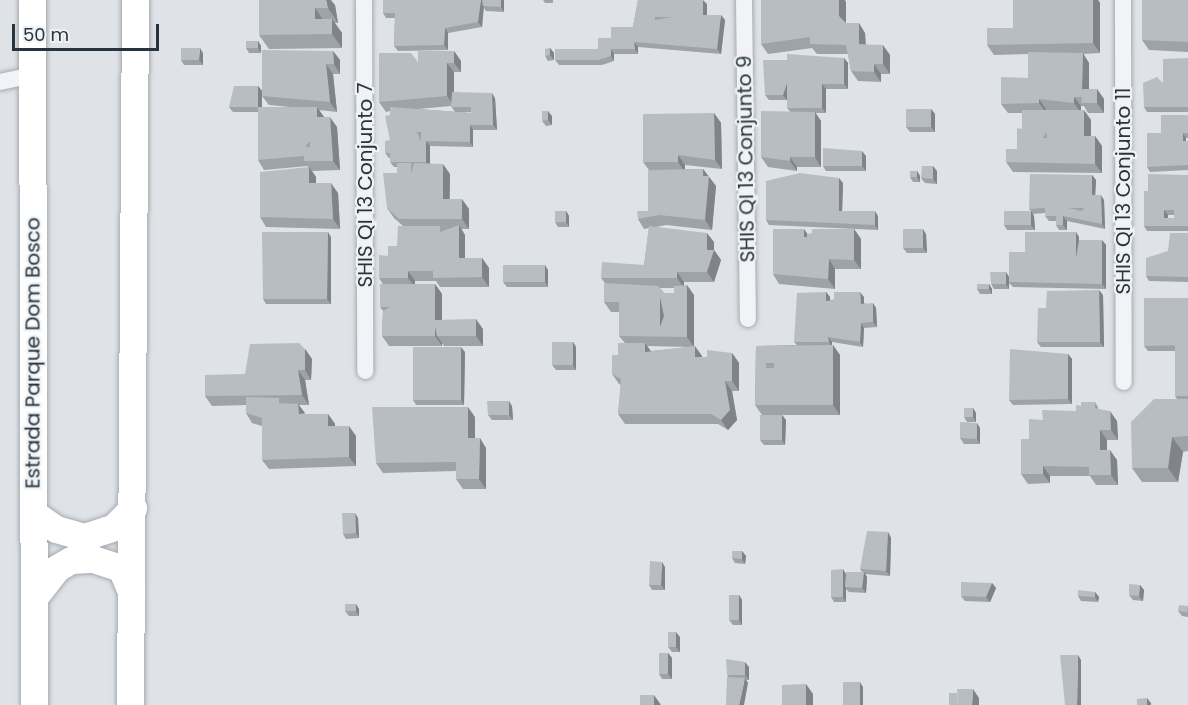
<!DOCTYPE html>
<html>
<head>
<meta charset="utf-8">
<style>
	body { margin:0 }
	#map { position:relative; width:1188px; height:705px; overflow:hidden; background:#dfe3e7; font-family:Poppins,sans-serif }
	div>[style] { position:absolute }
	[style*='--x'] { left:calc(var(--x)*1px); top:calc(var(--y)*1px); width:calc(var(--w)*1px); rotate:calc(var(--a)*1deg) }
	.roads { filter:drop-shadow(0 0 2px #a5abb1) drop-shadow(0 0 2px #a5abb1) }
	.minor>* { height:16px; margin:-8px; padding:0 8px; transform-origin:8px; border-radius:8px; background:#f1f3f6 }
	.primary>* { height:27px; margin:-13.5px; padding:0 13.5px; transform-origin:13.5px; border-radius:13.5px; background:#fff }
	.wall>* { inset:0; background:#9da3a8 }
	.shaded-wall>* { inset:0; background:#808488 }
	.building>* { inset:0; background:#b7bdc3 }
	span { translate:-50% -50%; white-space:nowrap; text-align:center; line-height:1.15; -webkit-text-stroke:4.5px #eef2f5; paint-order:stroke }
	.street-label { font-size:20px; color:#29333d }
	.scale { position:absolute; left:12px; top:24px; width:147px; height:27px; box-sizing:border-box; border:3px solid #29333d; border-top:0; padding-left:8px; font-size:18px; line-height:21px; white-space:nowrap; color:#29333d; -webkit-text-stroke:4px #eef2f5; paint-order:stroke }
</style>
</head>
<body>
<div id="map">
	<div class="roads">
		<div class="minor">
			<div style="--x:364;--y:0;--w:371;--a:89.8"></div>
			<div style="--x:744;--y:0;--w:319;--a:89.3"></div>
			<div style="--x:1123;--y:0;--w:382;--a:89.9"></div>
			<div style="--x:0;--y:82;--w:33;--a:-12"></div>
		</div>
		<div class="primary">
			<div style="--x:32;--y:0;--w:705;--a:89.84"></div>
			<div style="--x:33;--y:513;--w:28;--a:35"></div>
			<div style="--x:56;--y:529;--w:29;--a:16"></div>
			<div style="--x:84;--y:537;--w:32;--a:-18"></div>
			<div style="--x:114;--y:527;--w:27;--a:-45"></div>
			<div style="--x:36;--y:595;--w:34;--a:-52"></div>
			<div style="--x:57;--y:568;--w:16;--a:-30"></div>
			<div style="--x:71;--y:560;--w:22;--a:-3"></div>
			<div style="--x:93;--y:559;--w:29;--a:18"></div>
			<div style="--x:121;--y:568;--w:26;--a:67"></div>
			<div style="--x:130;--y:705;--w:705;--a:-89.59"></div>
		</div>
	</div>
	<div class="wall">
		<div style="clip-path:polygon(259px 0,335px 5px,338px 23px,335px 23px,342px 33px,342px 48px,269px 49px,259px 35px)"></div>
		<div style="clip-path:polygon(504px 0,504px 12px,486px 11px,484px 8px,482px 27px,448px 33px,448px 50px,398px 51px,394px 46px,395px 18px,386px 18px,383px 13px)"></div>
		<div style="clip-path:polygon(543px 0,553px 0,553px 3px,545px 3px)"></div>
		<div style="clip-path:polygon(638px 0,707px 4px,707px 15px,725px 20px,721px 54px,638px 47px,638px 54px,614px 54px,614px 61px,602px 65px,559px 65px,555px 60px,598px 49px,611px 38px,633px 27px)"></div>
		<div style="clip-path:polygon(1013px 0,1098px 0,1100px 3px,1100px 53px,1083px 54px,1089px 63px,1089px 89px,1097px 89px,1104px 99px,1104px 113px,1088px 113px,1084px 106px,1081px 106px,1081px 110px,1091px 120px,1091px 136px,1095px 136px,1102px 146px,1102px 173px,1013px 172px,1006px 162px,1017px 149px,1022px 129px,1022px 113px,1008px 113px,1001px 104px,1028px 78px,1028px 54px,994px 55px,987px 45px,1013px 28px)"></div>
		<div style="clip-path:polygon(1188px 0,1188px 52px,1149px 50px,1142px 40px)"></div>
		<div style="clip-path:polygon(846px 2px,846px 23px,865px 33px,866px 45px,890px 55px,890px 74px,881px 74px,881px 82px,858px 81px,851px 71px,848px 54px,817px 54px,812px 48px,768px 54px,761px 44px)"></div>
		<div style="clip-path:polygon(258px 41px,261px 46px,261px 53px,249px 53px,246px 48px)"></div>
		<div style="clip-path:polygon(550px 48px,554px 53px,554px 60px,548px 61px,545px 56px)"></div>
		<div style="clip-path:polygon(333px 51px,340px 60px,340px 74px,333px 74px,337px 112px,319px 110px,324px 117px,337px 127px,340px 170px,312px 171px,316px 177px,316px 183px,338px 193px,340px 229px,266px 227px,260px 217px,308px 167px,308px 166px,264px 170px,258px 160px,258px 112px,233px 112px,229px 107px,258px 86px,262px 91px,262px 107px,290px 107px,269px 105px,262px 96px)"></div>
		<div style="clip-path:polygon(evenodd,454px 51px,461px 61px,461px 72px,454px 72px,454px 92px,495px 98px,497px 130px,473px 130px,473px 147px,430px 146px,430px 164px,450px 174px,450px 199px,469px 209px,469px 229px,461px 229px,465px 235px,465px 258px,482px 258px,489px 268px,489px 287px,440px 287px,436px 281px,415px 281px,415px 284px,435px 284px,442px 294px,442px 320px,483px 329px,483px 346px,444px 346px,442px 343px,442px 346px,389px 346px,382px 336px,383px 311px,380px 307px,383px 284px,379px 278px,388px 256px,397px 246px,403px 226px,394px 218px,387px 208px,397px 173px,397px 167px,394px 167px,390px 162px,390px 158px,389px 158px,385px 153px,390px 140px,390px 111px,386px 112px,379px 102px,418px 62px,454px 51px,451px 106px,455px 112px,471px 112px,471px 113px,418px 109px,451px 106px)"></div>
		<div style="clip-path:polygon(203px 53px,203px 65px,184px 65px,181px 60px)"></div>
		<div style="clip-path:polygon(844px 58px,848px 63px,848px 89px,826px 89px,826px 113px,815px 113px,821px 121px,821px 167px,797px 167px,797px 171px,768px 167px,761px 157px,790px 111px,787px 108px,787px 100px,769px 100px,765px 95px,787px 60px)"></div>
		<div style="clip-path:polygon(1188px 58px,1188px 112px,1147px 112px,1144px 107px,1163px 83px)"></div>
		<div style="clip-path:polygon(931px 109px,935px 114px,935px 132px,910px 132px,906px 127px)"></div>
		<div style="clip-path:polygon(evenodd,714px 113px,721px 123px,722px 169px,685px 165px,685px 169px,703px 169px,716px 186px,712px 230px,666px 225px,656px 227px,714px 242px,714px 250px,721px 260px,714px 282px,684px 282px,684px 285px,694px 295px,694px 346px,702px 356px,702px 357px,707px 357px,732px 353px,739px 363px,739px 391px,732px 391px,737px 420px,728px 430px,718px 424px,625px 424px,618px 414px,621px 385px,619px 384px,612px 374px,618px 355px,625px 343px,619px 336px,619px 312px,611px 312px,604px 302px,605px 283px,601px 278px,644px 265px,649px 228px,644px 229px,638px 219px,648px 211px,649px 170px,643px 162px,714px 113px,660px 288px,674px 288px,674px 293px,664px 293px,660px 288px,714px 113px,647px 346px,690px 347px,651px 351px,647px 346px)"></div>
		<div style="clip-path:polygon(1188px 115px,1188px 138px,1186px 138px,1186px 141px,1188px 141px,1188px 170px,1150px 172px,1147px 167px,1161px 133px)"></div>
		<div style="clip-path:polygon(552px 116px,552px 125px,546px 126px,542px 121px)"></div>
		<div style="clip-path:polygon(866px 156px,866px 171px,826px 171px,823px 166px)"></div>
		<div style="clip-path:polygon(917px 171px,920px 176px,920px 182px,913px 182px,910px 177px)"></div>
		<div style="clip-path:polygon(937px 171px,937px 184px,925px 183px,921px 178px)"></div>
		<div style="clip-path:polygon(1092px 175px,1096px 180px,1095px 195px,1104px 200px,1105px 229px,1067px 221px,1067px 230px,1059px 230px,1056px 225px,1056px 221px,1049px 221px,1045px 216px,1045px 213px,1033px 214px,1034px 216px,1035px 230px,1007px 230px,1004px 225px,1031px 211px,1029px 209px)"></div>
		<div style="clip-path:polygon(evenodd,1188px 175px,1188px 231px,1147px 231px,1144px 226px,1148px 191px,1188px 175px,1168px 215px,1174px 215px,1174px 218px,1168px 218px,1168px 215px)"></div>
		<div style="clip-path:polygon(843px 183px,842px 211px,878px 216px,878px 230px,769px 225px,766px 220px)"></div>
		<div style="clip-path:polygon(566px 211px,569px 216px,569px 227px,558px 227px,555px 222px)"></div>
		<div style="clip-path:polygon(804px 229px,807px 234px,854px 229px,861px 239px,861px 269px,835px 269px,835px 289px,779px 284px,773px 274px)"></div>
		<div style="clip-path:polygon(1076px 232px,1079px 237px,1079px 240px,1102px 240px,1106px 245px,1106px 289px,1013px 287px,1009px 283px,1009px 289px,994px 289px,991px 284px,1006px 272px,1009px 277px,1025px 252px)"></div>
		<div style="clip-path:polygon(1188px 233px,1188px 282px,1149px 281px,1146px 276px,1168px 251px)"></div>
		<div style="clip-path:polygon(926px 234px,927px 253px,907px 253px,903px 248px)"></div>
		<div style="clip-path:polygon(331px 237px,331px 304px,266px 304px,263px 299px)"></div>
		<div style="clip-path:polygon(548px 270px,548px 287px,507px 287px,503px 282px)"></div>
		<div style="clip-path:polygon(989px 284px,992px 289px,992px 294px,980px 294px,977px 289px)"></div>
		<div style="clip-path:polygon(826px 292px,830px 297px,830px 300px,864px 297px,864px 303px,876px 308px,877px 327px,864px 328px,863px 347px,832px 342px,832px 345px,833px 345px,840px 355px,840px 415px,762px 415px,755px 405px,756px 346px,797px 345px,794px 342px)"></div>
		<div style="clip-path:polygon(1103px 295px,1104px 347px,1041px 347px,1037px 342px,1046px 308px)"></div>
		<div style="clip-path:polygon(1188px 298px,1188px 451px,1183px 452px,1178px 482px,1142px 482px,1132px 468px,1177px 399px,1175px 396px,1175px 351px,1148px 351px,1144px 346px)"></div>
		<div style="clip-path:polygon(573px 342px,576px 347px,576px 370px,556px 370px,552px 365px)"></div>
		<div style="clip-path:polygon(305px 349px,312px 359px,311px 380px,305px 380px,309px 405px,299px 405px,305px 414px,328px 414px,335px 424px,335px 426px,356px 436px,356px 466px,269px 469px,262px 460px,262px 426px,252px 423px,246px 413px,246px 405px,212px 406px,205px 396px,245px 374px)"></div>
		<div style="clip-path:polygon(465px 352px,464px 405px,416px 405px,413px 400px)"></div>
		<div style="clip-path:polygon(1068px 354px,1072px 359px,1072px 404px,1013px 405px,1009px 400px)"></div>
		<div style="clip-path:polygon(1095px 402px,1098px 407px,1098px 409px,1117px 421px,1118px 440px,1107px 440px,1107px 450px,1117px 460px,1118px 485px,1096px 485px,1090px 476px,1050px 476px,1050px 483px,1028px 484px,1021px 474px,1029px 439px,1043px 420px,1076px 411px,1081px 406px)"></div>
		<div style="clip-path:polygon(512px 406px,513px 420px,492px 420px,488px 415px)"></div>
		<div style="clip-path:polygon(973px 408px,976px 413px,976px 422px,967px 422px,964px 417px)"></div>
		<div style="clip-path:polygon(782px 415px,786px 420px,785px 445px,764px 445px,760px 440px)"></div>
		<div style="clip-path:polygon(475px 417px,475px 438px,486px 448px,486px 489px,463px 489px,456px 479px,456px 471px,383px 473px,376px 463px)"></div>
		<div style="clip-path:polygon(980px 428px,980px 444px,964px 444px,960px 438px)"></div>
		<div style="clip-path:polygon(358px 518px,359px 538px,346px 539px,343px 534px)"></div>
		<div style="clip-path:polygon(888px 532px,891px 538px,890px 576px,865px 574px,867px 577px,866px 593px,849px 592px,846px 589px,846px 602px,834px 602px,831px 597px,846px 574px,862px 572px,860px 569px)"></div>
		<div style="clip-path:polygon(742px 551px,746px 556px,745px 564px,735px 563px,732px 558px)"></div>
		<div style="clip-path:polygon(665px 567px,665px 590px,652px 590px,649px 585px)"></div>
		<div style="clip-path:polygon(992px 583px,996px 588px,990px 602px,965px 601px,961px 596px)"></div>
		<div style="clip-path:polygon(1140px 585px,1144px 590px,1143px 601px,1133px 600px,1129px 595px)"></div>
		<div style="clip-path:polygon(1095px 592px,1099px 597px,1098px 602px,1081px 601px,1078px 596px)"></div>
		<div style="clip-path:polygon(739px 595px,742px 600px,742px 625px,733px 625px,729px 620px)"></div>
		<div style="clip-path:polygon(356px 604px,359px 609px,359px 616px,349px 616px,345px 611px)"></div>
		<div style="clip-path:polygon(1188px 606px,1188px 617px,1182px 616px,1178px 611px)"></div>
		<div style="clip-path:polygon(680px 637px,680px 652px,672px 652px,668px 647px)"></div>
		<div style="clip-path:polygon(668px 653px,672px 658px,672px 679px,662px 679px,659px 674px)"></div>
		<div style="clip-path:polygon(749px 667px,749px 680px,746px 680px,748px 683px,729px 678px,727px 675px)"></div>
	</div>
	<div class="shaded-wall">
		<div style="clip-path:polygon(326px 0,331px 0,335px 5px,338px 23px,328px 8px)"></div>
		<div style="clip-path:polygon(481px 0,484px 0,482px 27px,478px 22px)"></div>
		<div style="clip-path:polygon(501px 0,504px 0,504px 12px,501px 7px)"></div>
		<div style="clip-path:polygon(703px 0,707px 4px,707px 20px,703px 15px)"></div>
		<div style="clip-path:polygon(839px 0,845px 0,846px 2px,846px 26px,839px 16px)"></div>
		<div style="clip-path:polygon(1093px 0,1098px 0,1100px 3px,1100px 53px,1093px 43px)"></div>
		<div style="clip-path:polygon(315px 8px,325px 23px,315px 19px)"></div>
		<div style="clip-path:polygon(721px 15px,725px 20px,721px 54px,717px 49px)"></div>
		<div style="clip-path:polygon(332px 19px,342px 33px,342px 48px,332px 34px)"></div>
		<div style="clip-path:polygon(859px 23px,865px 33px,866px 54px,859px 44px)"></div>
		<div style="clip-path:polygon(445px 28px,448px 33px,448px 50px,444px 45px)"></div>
		<div style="clip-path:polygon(258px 41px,261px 46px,261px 53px,258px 48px)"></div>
		<div style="clip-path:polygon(634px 42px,638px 47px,638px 54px,635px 49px)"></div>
		<div style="clip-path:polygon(883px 45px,890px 55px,890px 74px,883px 64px)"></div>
		<div style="clip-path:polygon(200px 48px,203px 53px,203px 65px,199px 60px)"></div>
		<div style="clip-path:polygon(550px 48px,554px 53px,554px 60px,550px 55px)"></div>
		<div style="clip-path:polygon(611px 49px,614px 54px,614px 61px,611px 56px)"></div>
		<div style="clip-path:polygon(333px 51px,340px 60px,340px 74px,334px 64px)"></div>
		<div style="clip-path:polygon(454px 51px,461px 61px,461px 72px,454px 63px)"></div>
		<div style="clip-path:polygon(1083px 53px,1089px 63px,1089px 99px,1082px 89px)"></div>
		<div style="clip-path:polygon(844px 58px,848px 63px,848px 89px,844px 84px)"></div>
		<div style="clip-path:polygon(447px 63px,454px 72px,454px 106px,447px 96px)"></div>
		<div style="clip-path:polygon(326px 64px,333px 74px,337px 112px,330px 102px)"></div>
		<div style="clip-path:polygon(874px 64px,881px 74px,881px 82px,874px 72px)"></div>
		<div style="clip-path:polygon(787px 83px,787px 100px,783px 95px)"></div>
		<div style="clip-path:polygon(822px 84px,826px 89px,826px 113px,822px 108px)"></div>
		<div style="clip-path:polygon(258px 86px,262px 91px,262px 112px,258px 107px)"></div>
		<div style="clip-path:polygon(1097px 89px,1104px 99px,1104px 113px,1097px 103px)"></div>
		<div style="clip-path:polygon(492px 93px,495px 98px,497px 130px,493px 125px)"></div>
		<div style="clip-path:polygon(1074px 97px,1081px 106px,1081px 113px,1074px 103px)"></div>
		<div style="clip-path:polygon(1039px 99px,1046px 109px,1046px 113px,1039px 103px)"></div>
		<div style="clip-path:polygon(317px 107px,324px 117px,317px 117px)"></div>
		<div style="clip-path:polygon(931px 109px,935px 114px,935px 132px,931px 127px)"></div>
		<div style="clip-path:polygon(1084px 110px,1091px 120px,1091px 146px,1084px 136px)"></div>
		<div style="clip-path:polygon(548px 111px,552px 116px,552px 125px,548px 120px)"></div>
		<div style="clip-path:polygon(815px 112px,821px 121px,821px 167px,815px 157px)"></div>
		<div style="clip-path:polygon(714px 113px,721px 123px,722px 169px,715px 160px)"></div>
		<div style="clip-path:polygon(330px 117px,337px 127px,340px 170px,333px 161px)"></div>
		<div style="clip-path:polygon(470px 125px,473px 130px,473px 147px,470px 142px)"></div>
		<div style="clip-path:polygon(1183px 133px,1186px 138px,1186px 146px,1183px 141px)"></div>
		<div style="clip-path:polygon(1095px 136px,1102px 146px,1102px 173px,1095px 164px)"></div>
		<div style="clip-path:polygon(426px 141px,430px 146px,430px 167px,426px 162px)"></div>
		<div style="clip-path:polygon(862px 151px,866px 156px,866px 171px,862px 166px)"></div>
		<div style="clip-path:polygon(678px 155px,685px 165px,685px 172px,678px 162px)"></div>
		<div style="clip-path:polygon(790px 157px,797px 167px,797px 171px,790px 161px)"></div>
		<div style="clip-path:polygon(443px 164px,450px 174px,449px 209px,443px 199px)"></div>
		<div style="clip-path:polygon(933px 166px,937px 171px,937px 184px,933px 179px)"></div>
		<div style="clip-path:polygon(309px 167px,316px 177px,316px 193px,309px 183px)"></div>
		<div style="clip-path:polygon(703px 169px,716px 186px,712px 230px,705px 220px)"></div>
		<div style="clip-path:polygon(917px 171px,920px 176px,920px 182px,917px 177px)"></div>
		<div style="clip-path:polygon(1092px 175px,1096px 180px,1095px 200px,1092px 195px)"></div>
		<div style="clip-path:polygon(839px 178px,843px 183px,842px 216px,839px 211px)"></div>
		<div style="clip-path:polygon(331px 183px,338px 193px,340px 229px,333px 219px)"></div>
		<div style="clip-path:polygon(1101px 195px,1104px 200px,1105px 229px,1102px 224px)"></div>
		<div style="clip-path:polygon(462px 199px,469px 209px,469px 229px,462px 219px)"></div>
		<div style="clip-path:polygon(1164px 210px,1168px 215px,1168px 223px,1164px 218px)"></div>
		<div style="clip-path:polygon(566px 211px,569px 216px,569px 227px,566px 222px)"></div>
		<div style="clip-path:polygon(875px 211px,878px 216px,878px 230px,875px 225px)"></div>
		<div style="clip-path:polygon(1031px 211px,1034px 216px,1035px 230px,1031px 225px)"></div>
		<div style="clip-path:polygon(1063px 216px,1067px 221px,1067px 230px,1063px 225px)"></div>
		<div style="clip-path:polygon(459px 225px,465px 235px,465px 268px,459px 258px)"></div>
		<div style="clip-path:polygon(804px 229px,811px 239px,804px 237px)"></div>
		<div style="clip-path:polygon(854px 229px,861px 239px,861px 269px,854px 260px)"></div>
		<div style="clip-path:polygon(923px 229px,926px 234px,927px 253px,923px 248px)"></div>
		<div style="clip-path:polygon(328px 232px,331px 237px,331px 304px,327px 299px)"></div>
		<div style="clip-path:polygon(1076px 232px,1079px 237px,1079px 263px,1076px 258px)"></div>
		<div style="clip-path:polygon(707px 233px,714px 242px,714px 251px,714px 250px,721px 260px,714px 282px,707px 272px)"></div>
		<div style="clip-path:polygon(1102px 240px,1106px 245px,1106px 289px,1102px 284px)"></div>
		<div style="clip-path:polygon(482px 258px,489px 268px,489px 287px,482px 277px)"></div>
		<div style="clip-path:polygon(829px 259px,835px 269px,835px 289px,828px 279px)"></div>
		<div style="clip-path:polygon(545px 265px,548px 270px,548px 287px,545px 282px)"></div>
		<div style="clip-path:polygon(408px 271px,415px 281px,415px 287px,408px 278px)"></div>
		<div style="clip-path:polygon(677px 272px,684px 282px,684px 288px,677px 278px)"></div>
		<div style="clip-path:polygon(1006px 272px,1009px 277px,1009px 289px,1006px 284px)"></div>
		<div style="clip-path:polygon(435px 284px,442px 294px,442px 330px,435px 320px)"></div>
		<div style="clip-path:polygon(989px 284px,992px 289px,992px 294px,989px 289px)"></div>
		<div style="clip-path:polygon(687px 285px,694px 295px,694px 347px,687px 337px)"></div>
		<div style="clip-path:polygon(1099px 290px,1103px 295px,1104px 347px,1100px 342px)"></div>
		<div style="clip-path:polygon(826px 292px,830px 297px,830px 306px,826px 301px)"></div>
		<div style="clip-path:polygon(860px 292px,864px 297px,864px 309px,861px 304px)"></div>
		<div style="clip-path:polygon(660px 297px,667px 307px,667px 336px,660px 327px)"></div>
		<div style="clip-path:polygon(873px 303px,876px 308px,877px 327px,873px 322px)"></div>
		<div style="clip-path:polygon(476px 319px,483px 329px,483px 346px,476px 336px)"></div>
		<div style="clip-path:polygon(861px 323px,864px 328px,863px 347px,860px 342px)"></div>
		<div style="clip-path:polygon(435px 326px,437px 336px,442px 343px,442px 346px,435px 336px)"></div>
		<div style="clip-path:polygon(828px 337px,832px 342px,832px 347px,829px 342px)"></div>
		<div style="clip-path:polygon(573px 342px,576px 347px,576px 370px,573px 365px)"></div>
		<div style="clip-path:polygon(645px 343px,652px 353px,645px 352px)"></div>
		<div style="clip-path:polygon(833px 345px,840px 355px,840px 415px,833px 405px)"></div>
		<div style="clip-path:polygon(695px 346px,702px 356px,702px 367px,695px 357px)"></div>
		<div style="clip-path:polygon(461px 347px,465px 352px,464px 405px,461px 400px)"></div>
		<div style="clip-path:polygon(305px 349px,312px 359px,311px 380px,305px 370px)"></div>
		<div style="clip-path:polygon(732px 353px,739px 363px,739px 391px,732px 381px)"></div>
		<div style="clip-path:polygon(1068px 354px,1072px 359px,1072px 404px,1068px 399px)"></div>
		<div style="clip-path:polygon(298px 370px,305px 380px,309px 405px,302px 395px)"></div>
		<div style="clip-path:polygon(725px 381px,732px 391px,737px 420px,728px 430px,721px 420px)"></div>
		<div style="clip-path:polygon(509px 401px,512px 406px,513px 420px,509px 415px)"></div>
		<div style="clip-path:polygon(298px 404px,305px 413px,299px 414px)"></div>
		<div style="clip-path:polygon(468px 407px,475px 417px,475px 448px,468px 438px)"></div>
		<div style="clip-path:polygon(973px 408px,976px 413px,976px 422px,973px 417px)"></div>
		<div style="clip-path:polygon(1110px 411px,1117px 421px,1118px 440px,1111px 430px)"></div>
		<div style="clip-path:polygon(328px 414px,335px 424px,335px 436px,328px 426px)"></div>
		<div style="clip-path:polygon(782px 415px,786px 420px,785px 445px,782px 440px)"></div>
		<div style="clip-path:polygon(977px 423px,980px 428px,980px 444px,977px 439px)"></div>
		<div style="clip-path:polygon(349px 426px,356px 436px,356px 466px,349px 457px)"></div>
		<div style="clip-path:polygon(1100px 430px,1107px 440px,1107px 460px,1100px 450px)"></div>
		<div style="clip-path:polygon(1172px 437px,1183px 452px,1178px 482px,1168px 468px)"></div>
		<div style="clip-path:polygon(480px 438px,486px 448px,486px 489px,479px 479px)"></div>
		<div style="clip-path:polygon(1110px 450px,1117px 460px,1118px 485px,1111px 475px)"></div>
		<div style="clip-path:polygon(1043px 466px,1050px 476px,1050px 483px,1043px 474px)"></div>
		<div style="clip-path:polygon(355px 513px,358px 518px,359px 538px,356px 533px)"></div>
		<div style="clip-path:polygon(888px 532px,891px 538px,890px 576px,886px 571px)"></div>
		<div style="clip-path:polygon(742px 551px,746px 556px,745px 564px,742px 559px)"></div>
		<div style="clip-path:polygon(662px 562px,665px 567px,665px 590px,661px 585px)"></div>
		<div style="clip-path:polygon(843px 569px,846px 574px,846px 602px,843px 597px)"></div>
		<div style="clip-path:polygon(864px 572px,867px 577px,866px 593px,862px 588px)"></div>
		<div style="clip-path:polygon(992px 583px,996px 588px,990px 602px,986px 597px)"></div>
		<div style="clip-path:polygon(1140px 585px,1144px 590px,1143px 601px,1139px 596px)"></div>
		<div style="clip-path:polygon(1095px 592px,1099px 597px,1098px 602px,1095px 597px)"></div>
		<div style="clip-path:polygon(739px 595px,742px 600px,742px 625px,739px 620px)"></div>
		<div style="clip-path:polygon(356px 604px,359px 609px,359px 616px,356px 611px)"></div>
		<div style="clip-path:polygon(676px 632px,680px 637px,680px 652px,676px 647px)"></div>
		<div style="clip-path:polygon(668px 653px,672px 658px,672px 679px,668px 674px)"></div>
		<div style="clip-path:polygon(1078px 655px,1081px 660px,1081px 705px,1077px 705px)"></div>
		<div style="clip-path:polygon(745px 662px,749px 667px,749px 680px,745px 675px)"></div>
		<div style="clip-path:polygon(745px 678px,748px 683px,744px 705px,739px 705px)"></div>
		<div style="clip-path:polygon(860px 682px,863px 687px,863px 705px,860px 705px)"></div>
		<div style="clip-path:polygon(806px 684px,813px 694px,813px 705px,806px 705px)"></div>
		<div style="clip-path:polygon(973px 689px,979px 698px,979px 705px,972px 705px)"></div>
		<div style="clip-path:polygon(654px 695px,661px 705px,654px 705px)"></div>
		<div style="clip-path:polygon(1147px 698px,1151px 703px,1151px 705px,1147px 705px)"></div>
	</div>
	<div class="building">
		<div style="clip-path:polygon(259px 0,326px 0,328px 8px,315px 8px,315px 19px,332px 19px,332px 34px,259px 35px)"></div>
		<div style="clip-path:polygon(383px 0,481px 0,478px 22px,445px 28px,444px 45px,394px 46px,395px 13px,383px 13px)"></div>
		<div style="clip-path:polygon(482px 0,501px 0,501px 7px,483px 6px)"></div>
		<div style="clip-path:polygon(evenodd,638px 0,703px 0,703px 15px,721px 15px,717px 49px,634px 42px,635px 49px,611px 49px,611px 56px,598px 60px,555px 60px,555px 49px,598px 49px,598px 38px,611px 38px,611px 27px,633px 27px,638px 0,655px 17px,672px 17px,655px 20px,655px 17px)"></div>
		<div style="clip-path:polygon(761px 0,839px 0,839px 16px,846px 23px,859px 23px,859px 44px,883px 45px,883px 64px,874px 64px,874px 72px,851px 71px,846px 45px,810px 44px,810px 37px,761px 44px)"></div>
		<div style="clip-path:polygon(1013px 0,1093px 0,1093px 43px,987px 45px,987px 28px,1013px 28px)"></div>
		<div style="clip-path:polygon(1142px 0,1188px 0,1188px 42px,1142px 40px)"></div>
		<div style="clip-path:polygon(246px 41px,258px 41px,258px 48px,246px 48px)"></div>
		<div style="clip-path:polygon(181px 48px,200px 48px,199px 60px,181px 60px)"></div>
		<div style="clip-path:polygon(550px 48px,550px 55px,545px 56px,545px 49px)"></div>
		<div style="clip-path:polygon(262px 50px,333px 51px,334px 64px,326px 64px,330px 102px,262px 96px)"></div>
		<div style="clip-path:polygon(418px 51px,454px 51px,454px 63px,447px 63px,447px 96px,379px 102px,379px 53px,411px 53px,418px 62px)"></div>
		<div style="clip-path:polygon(1028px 52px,1083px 53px,1082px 89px,1097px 89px,1097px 103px,1081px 103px,1082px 97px,1074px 97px,1074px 103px,1039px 99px,1039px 103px,1001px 104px,1001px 77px,1028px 78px)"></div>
		<div style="clip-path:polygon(787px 54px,844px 58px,844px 84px,822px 84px,822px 108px,787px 108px,787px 83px,783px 95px,765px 95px,763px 60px,787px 60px)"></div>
		<div style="clip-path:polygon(1188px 58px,1188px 107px,1144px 107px,1143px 83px,1157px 77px,1163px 83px,1163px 59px)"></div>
		<div style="clip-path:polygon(234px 86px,258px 86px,258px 107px,229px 107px)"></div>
		<div style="clip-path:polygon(evenodd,452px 92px,492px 93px,493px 125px,470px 125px,470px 142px,426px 141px,426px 162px,390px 162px,390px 153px,385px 153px,385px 141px,390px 140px,385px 116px,390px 115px,390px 107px,471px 113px,471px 107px,451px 107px,452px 92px,417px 132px,421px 132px,421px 142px,417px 132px)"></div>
		<div style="clip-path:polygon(evenodd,258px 107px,317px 107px,317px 117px,330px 117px,333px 161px,304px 161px,304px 156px,258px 160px,258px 107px,310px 141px,310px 147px,305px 147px,310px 141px)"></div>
		<div style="clip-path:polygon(906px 109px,931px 109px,931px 127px,906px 127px)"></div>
		<div style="clip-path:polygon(evenodd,1022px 110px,1084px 110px,1084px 136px,1095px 136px,1095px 164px,1006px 162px,1006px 149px,1017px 149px,1017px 128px,1022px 129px,1022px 110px,1046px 132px,1047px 138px,1043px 138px,1046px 132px)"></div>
		<div style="clip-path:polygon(542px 111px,548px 111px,548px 120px,542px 121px)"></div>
		<div style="clip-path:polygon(761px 111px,815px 112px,815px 157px,790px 157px,790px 161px,761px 157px)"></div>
		<div style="clip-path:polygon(714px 113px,715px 160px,678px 155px,678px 162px,643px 162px,643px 114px)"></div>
		<div style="clip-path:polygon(1161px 115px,1188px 115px,1188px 133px,1183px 133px,1183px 141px,1188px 141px,1188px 165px,1147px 167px,1147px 133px,1161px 133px)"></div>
		<div style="clip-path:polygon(823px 148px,862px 151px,862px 166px,823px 166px)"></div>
		<div style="clip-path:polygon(397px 163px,411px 163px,411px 174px,414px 163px,443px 164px,443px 199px,462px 199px,462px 219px,399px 219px,387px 208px,383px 173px,397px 173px)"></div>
		<div style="clip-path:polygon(922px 166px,933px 166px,933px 179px,921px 178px)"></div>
		<div style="clip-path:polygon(309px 167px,309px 183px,331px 183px,333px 219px,260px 217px,260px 172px)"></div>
		<div style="clip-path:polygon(703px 169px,703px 176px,709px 176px,705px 220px,659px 215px,638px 219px,637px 211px,648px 211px,648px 170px)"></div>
		<div style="clip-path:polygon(910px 171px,917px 171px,917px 177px,910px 177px)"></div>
		<div style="clip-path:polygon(800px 173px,839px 178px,839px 211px,875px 211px,875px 225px,766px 220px,766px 181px)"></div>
		<div style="clip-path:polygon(evenodd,1030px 174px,1092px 175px,1092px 195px,1101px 195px,1102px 224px,1063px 216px,1063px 225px,1056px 225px,1056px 216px,1045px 216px,1045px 208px,1029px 209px,1030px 174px,1068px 208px,1084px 208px,1082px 211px,1068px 208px)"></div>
		<div style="clip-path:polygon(evenodd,1148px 174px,1188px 175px,1188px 226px,1144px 226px,1144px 191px,1148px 191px,1148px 174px,1164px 210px,1174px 210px,1174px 218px,1164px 218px,1164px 210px)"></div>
		<div style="clip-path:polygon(555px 211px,566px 211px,566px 222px,555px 222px)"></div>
		<div style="clip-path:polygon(1004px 211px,1031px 211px,1031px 225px,1004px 225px)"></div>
		<div style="clip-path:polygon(459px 225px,459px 258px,482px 258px,482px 277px,433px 278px,433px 271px,408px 271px,408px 278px,379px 278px,379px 255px,388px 256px,388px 246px,397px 246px,398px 226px,440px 226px,440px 232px)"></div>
		<div style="clip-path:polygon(649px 226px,707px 233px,707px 250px,714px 250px,707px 272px,677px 272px,677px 278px,601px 278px,602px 262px,644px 265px)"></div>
		<div style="clip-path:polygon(773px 229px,804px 229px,804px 237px,812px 237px,812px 229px,854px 229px,854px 260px,829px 259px,828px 279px,773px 274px)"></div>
		<div style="clip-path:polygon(903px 229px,923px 229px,923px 248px,903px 248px)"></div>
		<div style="clip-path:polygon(262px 232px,328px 232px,327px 299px,263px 299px)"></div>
		<div style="clip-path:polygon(1025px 232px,1076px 232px,1076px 258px,1079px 240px,1102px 240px,1102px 284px,1009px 282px,1009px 252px,1025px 252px)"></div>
		<div style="clip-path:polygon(1170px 233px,1188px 233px,1188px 277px,1146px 276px,1146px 258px,1168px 251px)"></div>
		<div style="clip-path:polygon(807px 234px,812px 234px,812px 237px,807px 237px)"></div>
		<div style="clip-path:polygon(503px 265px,545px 265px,545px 282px,503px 282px)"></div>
		<div style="clip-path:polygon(990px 272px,1006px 272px,1006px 284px,991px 284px)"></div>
		<div style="clip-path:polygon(evenodd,604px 283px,658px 286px,664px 293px,674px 293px,674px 286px,687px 285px,687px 337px,619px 336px,619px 302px,604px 302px,604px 283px,660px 297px,664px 316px,660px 327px,660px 297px)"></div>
		<div style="clip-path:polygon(380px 284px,435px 284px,435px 320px,476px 319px,476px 336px,437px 336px,435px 326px,435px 336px,382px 336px,383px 311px,390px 307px,380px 307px)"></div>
		<div style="clip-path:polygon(977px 284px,989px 284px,989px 289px,977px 289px)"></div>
		<div style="clip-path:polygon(1099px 290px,1100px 342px,1037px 342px,1038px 308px,1046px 308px,1047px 291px)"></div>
		<div style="clip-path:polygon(826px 292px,826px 301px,834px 300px,834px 292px,860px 292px,861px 304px,873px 303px,873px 322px,861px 323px,860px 342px,828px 337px,829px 342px,794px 342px,797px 293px)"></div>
		<div style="clip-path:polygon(1144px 298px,1188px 298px,1188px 345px,1144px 346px)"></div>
		<div style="clip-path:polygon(552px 342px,573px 342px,573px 365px,552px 365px)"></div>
		<div style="clip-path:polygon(299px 343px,305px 349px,305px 370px,298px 370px,302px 395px,205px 396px,205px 375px,245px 374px,250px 344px)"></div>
		<div style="clip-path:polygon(618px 343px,645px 343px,645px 352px,695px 346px,695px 357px,707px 357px,707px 350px,732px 353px,732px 381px,725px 381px,730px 410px,721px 420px,711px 414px,618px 414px,621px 379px,612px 374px,612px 355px,618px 355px)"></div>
		<div style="clip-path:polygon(evenodd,833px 345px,833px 405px,755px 405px,756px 346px,833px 345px,766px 363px,774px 363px,774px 368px,766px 368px,766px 363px)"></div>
		<div style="clip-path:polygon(1175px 345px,1188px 345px,1188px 396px,1175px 396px)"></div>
		<div style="clip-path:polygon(413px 347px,461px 347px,461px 400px,413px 400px)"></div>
		<div style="clip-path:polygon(1010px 349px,1068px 354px,1068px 399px,1009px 400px)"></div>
		<div style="clip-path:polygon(246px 397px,279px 398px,279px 403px,298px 404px,299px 414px,328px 414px,328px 426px,349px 426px,349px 457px,262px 460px,262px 418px,246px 413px)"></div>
		<div style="clip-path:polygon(1154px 399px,1188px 399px,1188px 436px,1172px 437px,1168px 468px,1132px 468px,1131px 422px)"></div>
		<div style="clip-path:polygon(487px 401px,509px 401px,509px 415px,488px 415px)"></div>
		<div style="clip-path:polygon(1081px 402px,1095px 402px,1095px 409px,1081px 406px)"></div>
		<div style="clip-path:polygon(1076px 405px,1110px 411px,1111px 430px,1100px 430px,1100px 450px,1110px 450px,1111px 475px,1089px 475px,1089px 467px,1043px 466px,1043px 474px,1021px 474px,1021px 439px,1029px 439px,1029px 419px,1043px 420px,1042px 410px,1076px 411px)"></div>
		<div style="clip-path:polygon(372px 407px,468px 407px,468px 438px,480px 438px,479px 479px,456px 479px,456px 462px,376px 463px)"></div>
		<div style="clip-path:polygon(964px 408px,973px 408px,973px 417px,964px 417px)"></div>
		<div style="clip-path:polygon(760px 415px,782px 415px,782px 440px,760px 440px)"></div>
		<div style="clip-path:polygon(960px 422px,977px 423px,977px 439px,960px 438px)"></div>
		<div style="clip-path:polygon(342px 513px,355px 513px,356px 533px,343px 534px)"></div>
		<div style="clip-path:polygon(867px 531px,888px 532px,886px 571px,860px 569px)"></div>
		<div style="clip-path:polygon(732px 551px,742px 551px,742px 559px,732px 558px)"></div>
		<div style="clip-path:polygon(650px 561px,662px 562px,661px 585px,649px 585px)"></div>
		<div style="clip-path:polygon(843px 569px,843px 597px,831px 597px,831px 570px)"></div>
		<div style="clip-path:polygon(846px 572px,864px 572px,862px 588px,845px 587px)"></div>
		<div style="clip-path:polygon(961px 582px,992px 583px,986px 597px,961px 596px)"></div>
		<div style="clip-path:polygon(1129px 584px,1140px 585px,1139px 596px,1129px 595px)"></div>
		<div style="clip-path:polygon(1078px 590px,1095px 592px,1095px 597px,1078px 596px)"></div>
		<div style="clip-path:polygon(729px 595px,739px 595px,739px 620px,729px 620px)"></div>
		<div style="clip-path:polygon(345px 604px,356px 604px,356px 611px,345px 611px)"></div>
		<div style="clip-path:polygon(1179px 605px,1188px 606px,1187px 612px,1178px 611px)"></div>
		<div style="clip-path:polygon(668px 632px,676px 632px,676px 647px,668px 647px)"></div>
		<div style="clip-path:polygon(659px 653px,668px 653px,668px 674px,659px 674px)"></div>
		<div style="clip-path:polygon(1060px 655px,1078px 655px,1077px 705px,1065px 705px)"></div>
		<div style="clip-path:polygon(726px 659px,745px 662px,745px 675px,727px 675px)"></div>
		<div style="clip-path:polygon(727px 677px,745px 678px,739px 705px,726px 705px)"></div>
		<div style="clip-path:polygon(843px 682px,860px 682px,860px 705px,843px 705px)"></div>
		<div style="clip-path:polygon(806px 684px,806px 705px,782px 705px,782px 685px)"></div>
		<div style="clip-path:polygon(957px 689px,973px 689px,972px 705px,958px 705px)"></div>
		<div style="clip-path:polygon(949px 693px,957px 693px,958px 705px,949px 705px)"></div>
		<div style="clip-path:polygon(640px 695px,654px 695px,654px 705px,640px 705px)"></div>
		<div style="clip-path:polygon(1147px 698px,1147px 705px,1137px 705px,1137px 699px)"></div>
	</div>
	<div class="street-label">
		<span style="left:746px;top:159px;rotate:-91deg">SHIS QI 13 Conjunto 9</span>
		<span style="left:365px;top:185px;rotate:-90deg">SHIS QI 13 Conjunto 7</span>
		<span style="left:1123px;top:191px;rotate:-90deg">SHIS QI 13 Conjunto 11</span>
		<span style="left:33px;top:353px;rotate:-90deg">Estrada Parque Dom Bosco</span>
	</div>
	<div class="scale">50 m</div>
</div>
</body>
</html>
